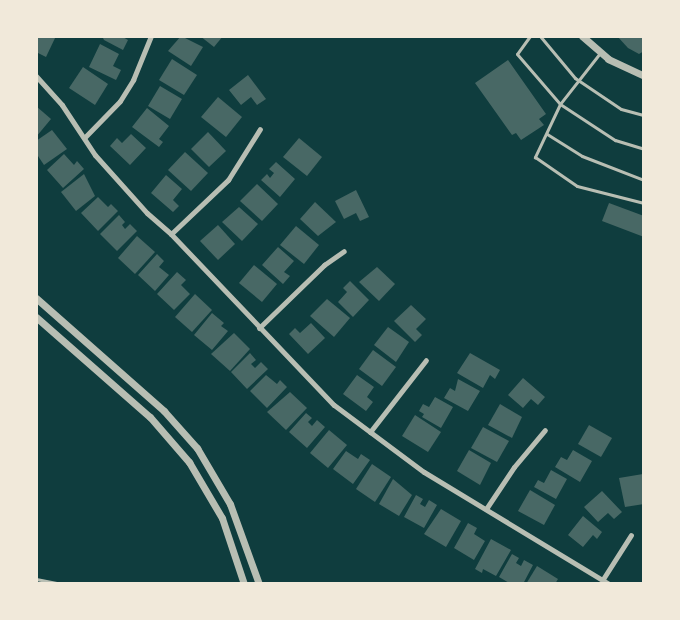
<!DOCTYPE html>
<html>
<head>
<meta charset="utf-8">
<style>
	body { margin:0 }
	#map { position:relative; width:680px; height:620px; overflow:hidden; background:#0f3d3e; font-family:"DM Sans",sans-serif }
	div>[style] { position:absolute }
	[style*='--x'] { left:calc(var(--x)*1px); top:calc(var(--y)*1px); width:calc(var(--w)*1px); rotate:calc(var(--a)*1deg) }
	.building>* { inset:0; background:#486865 }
	.service>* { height:3px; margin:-1.5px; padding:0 1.5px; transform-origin:1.5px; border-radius:1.5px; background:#b8beb3 }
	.minor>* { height:5px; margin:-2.5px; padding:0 2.5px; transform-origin:2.5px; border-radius:2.5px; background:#b8beb3 }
	.tertiary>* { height:7px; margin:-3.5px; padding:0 3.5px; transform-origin:3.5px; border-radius:3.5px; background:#b8beb3 }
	span { translate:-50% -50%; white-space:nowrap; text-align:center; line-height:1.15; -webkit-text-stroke:6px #f1e9da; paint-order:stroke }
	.frame { position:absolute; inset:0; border:38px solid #f1e9da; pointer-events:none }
</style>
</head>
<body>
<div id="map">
	<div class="building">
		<div style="clip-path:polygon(36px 36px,56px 36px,46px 57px,36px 52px)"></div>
		<div style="clip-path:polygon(102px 36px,121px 36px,128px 40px,123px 50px,104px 40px)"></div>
		<div style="clip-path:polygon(181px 36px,203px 47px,191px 66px,168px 51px)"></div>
		<div style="clip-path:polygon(200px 36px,223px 36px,214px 47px)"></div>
		<div style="clip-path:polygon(617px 36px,644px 36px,644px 51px,639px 54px,628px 48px)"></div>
		<div style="clip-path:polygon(100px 44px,119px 54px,113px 66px,121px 70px,116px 80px,89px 67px)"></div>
		<div style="clip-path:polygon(172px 59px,197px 75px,184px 95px,159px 80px)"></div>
		<div style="clip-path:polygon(508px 60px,546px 114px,539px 119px,544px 125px,521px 140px,516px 133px,512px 135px,475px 83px)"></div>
		<div style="clip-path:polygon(83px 67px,108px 84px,95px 105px,69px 88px)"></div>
		<div style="clip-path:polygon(248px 75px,266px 99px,257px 105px,251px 97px,241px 105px,229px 90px)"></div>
		<div style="clip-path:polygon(160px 86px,182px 99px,170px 119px,148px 106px)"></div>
		<div style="clip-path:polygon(218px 97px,242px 117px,226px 137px,201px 117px)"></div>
		<div style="clip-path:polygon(36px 106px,51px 119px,36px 137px)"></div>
		<div style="clip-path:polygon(147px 108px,169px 126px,159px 139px,163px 142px,159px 147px,132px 127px)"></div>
		<div style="clip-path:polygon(52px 130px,67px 149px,44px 165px,36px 153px,36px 141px)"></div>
		<div style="clip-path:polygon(208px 132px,226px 151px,209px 167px,191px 149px)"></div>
		<div style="clip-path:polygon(131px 134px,146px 148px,130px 165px,110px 146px,117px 138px,122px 143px)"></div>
		<div style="clip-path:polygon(299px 138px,322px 157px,307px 176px,283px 157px)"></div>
		<div style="clip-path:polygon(185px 152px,208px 173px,191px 191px,168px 170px)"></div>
		<div style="clip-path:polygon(64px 154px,74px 165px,77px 161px,84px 169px,63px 188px,47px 170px)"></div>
		<div style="clip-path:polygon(276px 162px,295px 179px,280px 197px,261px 180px,267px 174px,270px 178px,274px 173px,269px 169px)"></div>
		<div style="clip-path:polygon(84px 174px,95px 196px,76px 211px,61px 192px)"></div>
		<div style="clip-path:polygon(166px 175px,182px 189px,173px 200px,179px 206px,173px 212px,151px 193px)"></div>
		<div style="clip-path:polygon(257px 184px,278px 204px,262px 221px,240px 201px)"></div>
		<div style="clip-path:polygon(356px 190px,369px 217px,360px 221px,356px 213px,344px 219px,335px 201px)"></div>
		<div style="clip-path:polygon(98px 197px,108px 207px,111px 204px,118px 211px,98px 231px,81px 213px)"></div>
		<div style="clip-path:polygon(315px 202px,336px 222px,318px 236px,300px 219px)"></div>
		<div style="clip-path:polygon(609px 203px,644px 216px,644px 237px,602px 221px)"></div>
		<div style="clip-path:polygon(239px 207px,258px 224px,242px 241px,222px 222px)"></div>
		<div style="clip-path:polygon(119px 215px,125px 222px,122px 225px,125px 229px,130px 224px,137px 231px,117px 251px,100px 234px)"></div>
		<div style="clip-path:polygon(218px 225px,235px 244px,218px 260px,200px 241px)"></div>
		<div style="clip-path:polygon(296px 226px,319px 245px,304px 264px,280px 245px)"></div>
		<div style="clip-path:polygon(137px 236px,155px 252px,135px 274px,118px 258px)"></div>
		<div style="clip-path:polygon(278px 247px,294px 261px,284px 272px,290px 276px,283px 284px,262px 265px)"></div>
		<div style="clip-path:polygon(157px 254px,164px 261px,159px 267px,169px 275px,155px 291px,138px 275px)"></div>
		<div style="clip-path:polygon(254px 265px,277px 284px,262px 302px,239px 283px)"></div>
		<div style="clip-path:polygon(377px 267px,395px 284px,379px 301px,359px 282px)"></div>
		<div style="clip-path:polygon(177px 272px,186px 280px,181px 285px,190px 294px,174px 310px,157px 294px)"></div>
		<div style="clip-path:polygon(350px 281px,369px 300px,353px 317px,338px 302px,347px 292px,343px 288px)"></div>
		<div style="clip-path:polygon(195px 294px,212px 310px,192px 332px,175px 317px)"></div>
		<div style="clip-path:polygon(327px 299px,350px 318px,334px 337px,310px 316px)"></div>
		<div style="clip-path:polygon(411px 305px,426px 319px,416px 329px,422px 335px,415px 342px,394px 321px)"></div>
		<div style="clip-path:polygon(212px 313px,224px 323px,221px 326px,228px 331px,212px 350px,194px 335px)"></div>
		<div style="clip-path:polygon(311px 323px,325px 338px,308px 354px,289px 334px,295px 328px,300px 333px)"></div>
		<div style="clip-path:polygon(388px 327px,409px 342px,396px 362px,374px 345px)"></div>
		<div style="clip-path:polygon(234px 333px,250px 349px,230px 371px,211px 354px)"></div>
		<div style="clip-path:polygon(373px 350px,396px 367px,382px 386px,359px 369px)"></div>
		<div style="clip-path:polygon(250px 353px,256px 360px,251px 364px,255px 368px,261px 362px,268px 369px,247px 389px,231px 372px)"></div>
		<div style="clip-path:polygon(470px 353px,500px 370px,495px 379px,490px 375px,483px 388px,457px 373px)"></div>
		<div style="clip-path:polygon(266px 375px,277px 384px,280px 380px,287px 387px,267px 408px,250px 391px)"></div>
		<div style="clip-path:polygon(357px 375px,374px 387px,367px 397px,373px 402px,366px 411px,343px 394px)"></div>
		<div style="clip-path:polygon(523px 378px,545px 397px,538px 405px,531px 399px,523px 408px,508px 395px)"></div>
		<div style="clip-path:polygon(458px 379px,480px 391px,468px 411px,444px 398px,450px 388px,455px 391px)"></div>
		<div style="clip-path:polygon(290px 392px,307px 408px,286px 430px,267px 412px)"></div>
		<div style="clip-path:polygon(435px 397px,453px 407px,441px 428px,422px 417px,424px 414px,419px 411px,423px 404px,429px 407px)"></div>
		<div style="clip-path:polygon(500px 404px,522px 417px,512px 438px,488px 425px)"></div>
		<div style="clip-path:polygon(306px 413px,312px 418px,308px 422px,312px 426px,317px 420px,325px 427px,307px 448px,289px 432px)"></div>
		<div style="clip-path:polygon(415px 415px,441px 432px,428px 452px,402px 436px)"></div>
		<div style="clip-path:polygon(589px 425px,612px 438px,601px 457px,578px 444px)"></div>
		<div style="clip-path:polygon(483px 427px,509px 441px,497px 462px,471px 448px)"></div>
		<div style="clip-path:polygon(329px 430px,347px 445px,328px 468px,310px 453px)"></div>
		<div style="clip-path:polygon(469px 450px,491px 463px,480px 485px,457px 471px)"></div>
		<div style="clip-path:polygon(573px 450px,592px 461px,580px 482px,555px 467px,561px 457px,567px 460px)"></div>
		<div style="clip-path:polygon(346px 451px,358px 459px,361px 454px,370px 460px,353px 484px,333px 469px)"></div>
		<div style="clip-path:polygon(372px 464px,391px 477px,375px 502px,356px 489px)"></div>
		<div style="clip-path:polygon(551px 470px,567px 479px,556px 499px,534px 487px,538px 480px,544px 483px)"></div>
		<div style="clip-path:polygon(643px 474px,644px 504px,625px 507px,619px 478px)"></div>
		<div style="clip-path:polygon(393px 479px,412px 495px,399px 516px,379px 504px)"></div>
		<div style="clip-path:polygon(530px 490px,555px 505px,544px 525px,518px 511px)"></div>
		<div style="clip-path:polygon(602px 491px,622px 512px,614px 519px,608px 513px,598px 522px,584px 507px)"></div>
		<div style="clip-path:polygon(416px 495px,423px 499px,420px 504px,425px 507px,429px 500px,437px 505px,424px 528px,404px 517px)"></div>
		<div style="clip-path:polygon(441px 509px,461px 521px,446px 547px,424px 534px)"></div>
		<div style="clip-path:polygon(583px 516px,602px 532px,597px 539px,593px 535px,583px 547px,568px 535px)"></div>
		<div style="clip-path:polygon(468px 523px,477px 528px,474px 534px,485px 541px,474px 560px,454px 548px)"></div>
		<div style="clip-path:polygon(491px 539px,511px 550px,496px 576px,483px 569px,482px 573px,475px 569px)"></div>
		<div style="clip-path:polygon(512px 554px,519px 558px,516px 563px,521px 566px,524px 560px,533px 565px,523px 584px,511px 584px,499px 577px)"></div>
		<div style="clip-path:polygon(537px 566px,558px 579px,555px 584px,526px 584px)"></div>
	</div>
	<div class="service">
		<div style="--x:530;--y:36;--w:22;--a:126"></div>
		<div style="--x:517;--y:54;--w:66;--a:49.3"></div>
		<div style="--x:560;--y:104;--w:66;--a:33.2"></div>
		<div style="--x:615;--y:140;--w:30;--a:17"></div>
		<div style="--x:540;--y:36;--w:55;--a:50.2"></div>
		<div style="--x:575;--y:78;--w:55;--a:34"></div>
		<div style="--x:621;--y:109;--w:24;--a:15"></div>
		<div style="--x:600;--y:53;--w:65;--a:128.1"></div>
		<div style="--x:560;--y:104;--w:59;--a:115.3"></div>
		<div style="--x:535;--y:157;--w:51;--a:34.6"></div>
		<div style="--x:577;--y:186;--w:69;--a:14.2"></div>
		<div style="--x:547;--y:134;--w:41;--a:32.2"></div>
		<div style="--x:582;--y:156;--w:66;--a:21.2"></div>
		<div style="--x:36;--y:579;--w:26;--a:11"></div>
	</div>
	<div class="minor">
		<div style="--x:36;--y:76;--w:39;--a:48"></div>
		<div style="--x:62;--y:105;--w:60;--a:56.6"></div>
		<div style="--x:95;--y:155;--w:78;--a:48.1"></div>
		<div style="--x:147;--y:213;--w:32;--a:41"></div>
		<div style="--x:171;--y:234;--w:236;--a:46.4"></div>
		<div style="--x:334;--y:405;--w:112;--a:36.7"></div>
		<div style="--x:424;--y:472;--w:216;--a:31.2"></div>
		<div style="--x:85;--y:137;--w:50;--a:-45.8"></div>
		<div style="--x:120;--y:101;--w:25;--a:-58"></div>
		<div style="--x:133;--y:80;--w:48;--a:-67.8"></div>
		<div style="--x:171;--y:234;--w:79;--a:-43.5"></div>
		<div style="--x:228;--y:180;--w:60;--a:-57.9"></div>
		<div style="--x:259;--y:328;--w:91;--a:-44.1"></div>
		<div style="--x:324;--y:265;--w:24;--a:-35"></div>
		<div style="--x:370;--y:432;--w:91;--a:-52.1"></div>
		<div style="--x:486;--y:509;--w:50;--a:-56.3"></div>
		<div style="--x:514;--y:467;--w:48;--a:-50"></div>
		<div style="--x:603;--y:579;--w:52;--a:-57.5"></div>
	</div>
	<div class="tertiary">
		<div style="--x:582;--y:36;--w:35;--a:41"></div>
		<div style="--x:608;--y:59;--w:40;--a:25"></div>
		<div style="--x:36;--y:298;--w:171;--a:41.4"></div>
		<div style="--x:164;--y:411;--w:50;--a:48.3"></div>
		<div style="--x:197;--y:448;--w:65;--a:59.5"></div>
		<div style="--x:230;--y:504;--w:85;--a:70.1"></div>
		<div style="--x:36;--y:317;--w:152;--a:41.3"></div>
		<div style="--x:150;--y:417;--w:60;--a:49.1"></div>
		<div style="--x:189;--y:462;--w:65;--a:59.5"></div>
		<div style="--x:222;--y:518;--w:70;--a:71.6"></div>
	</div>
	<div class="frame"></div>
</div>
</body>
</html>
